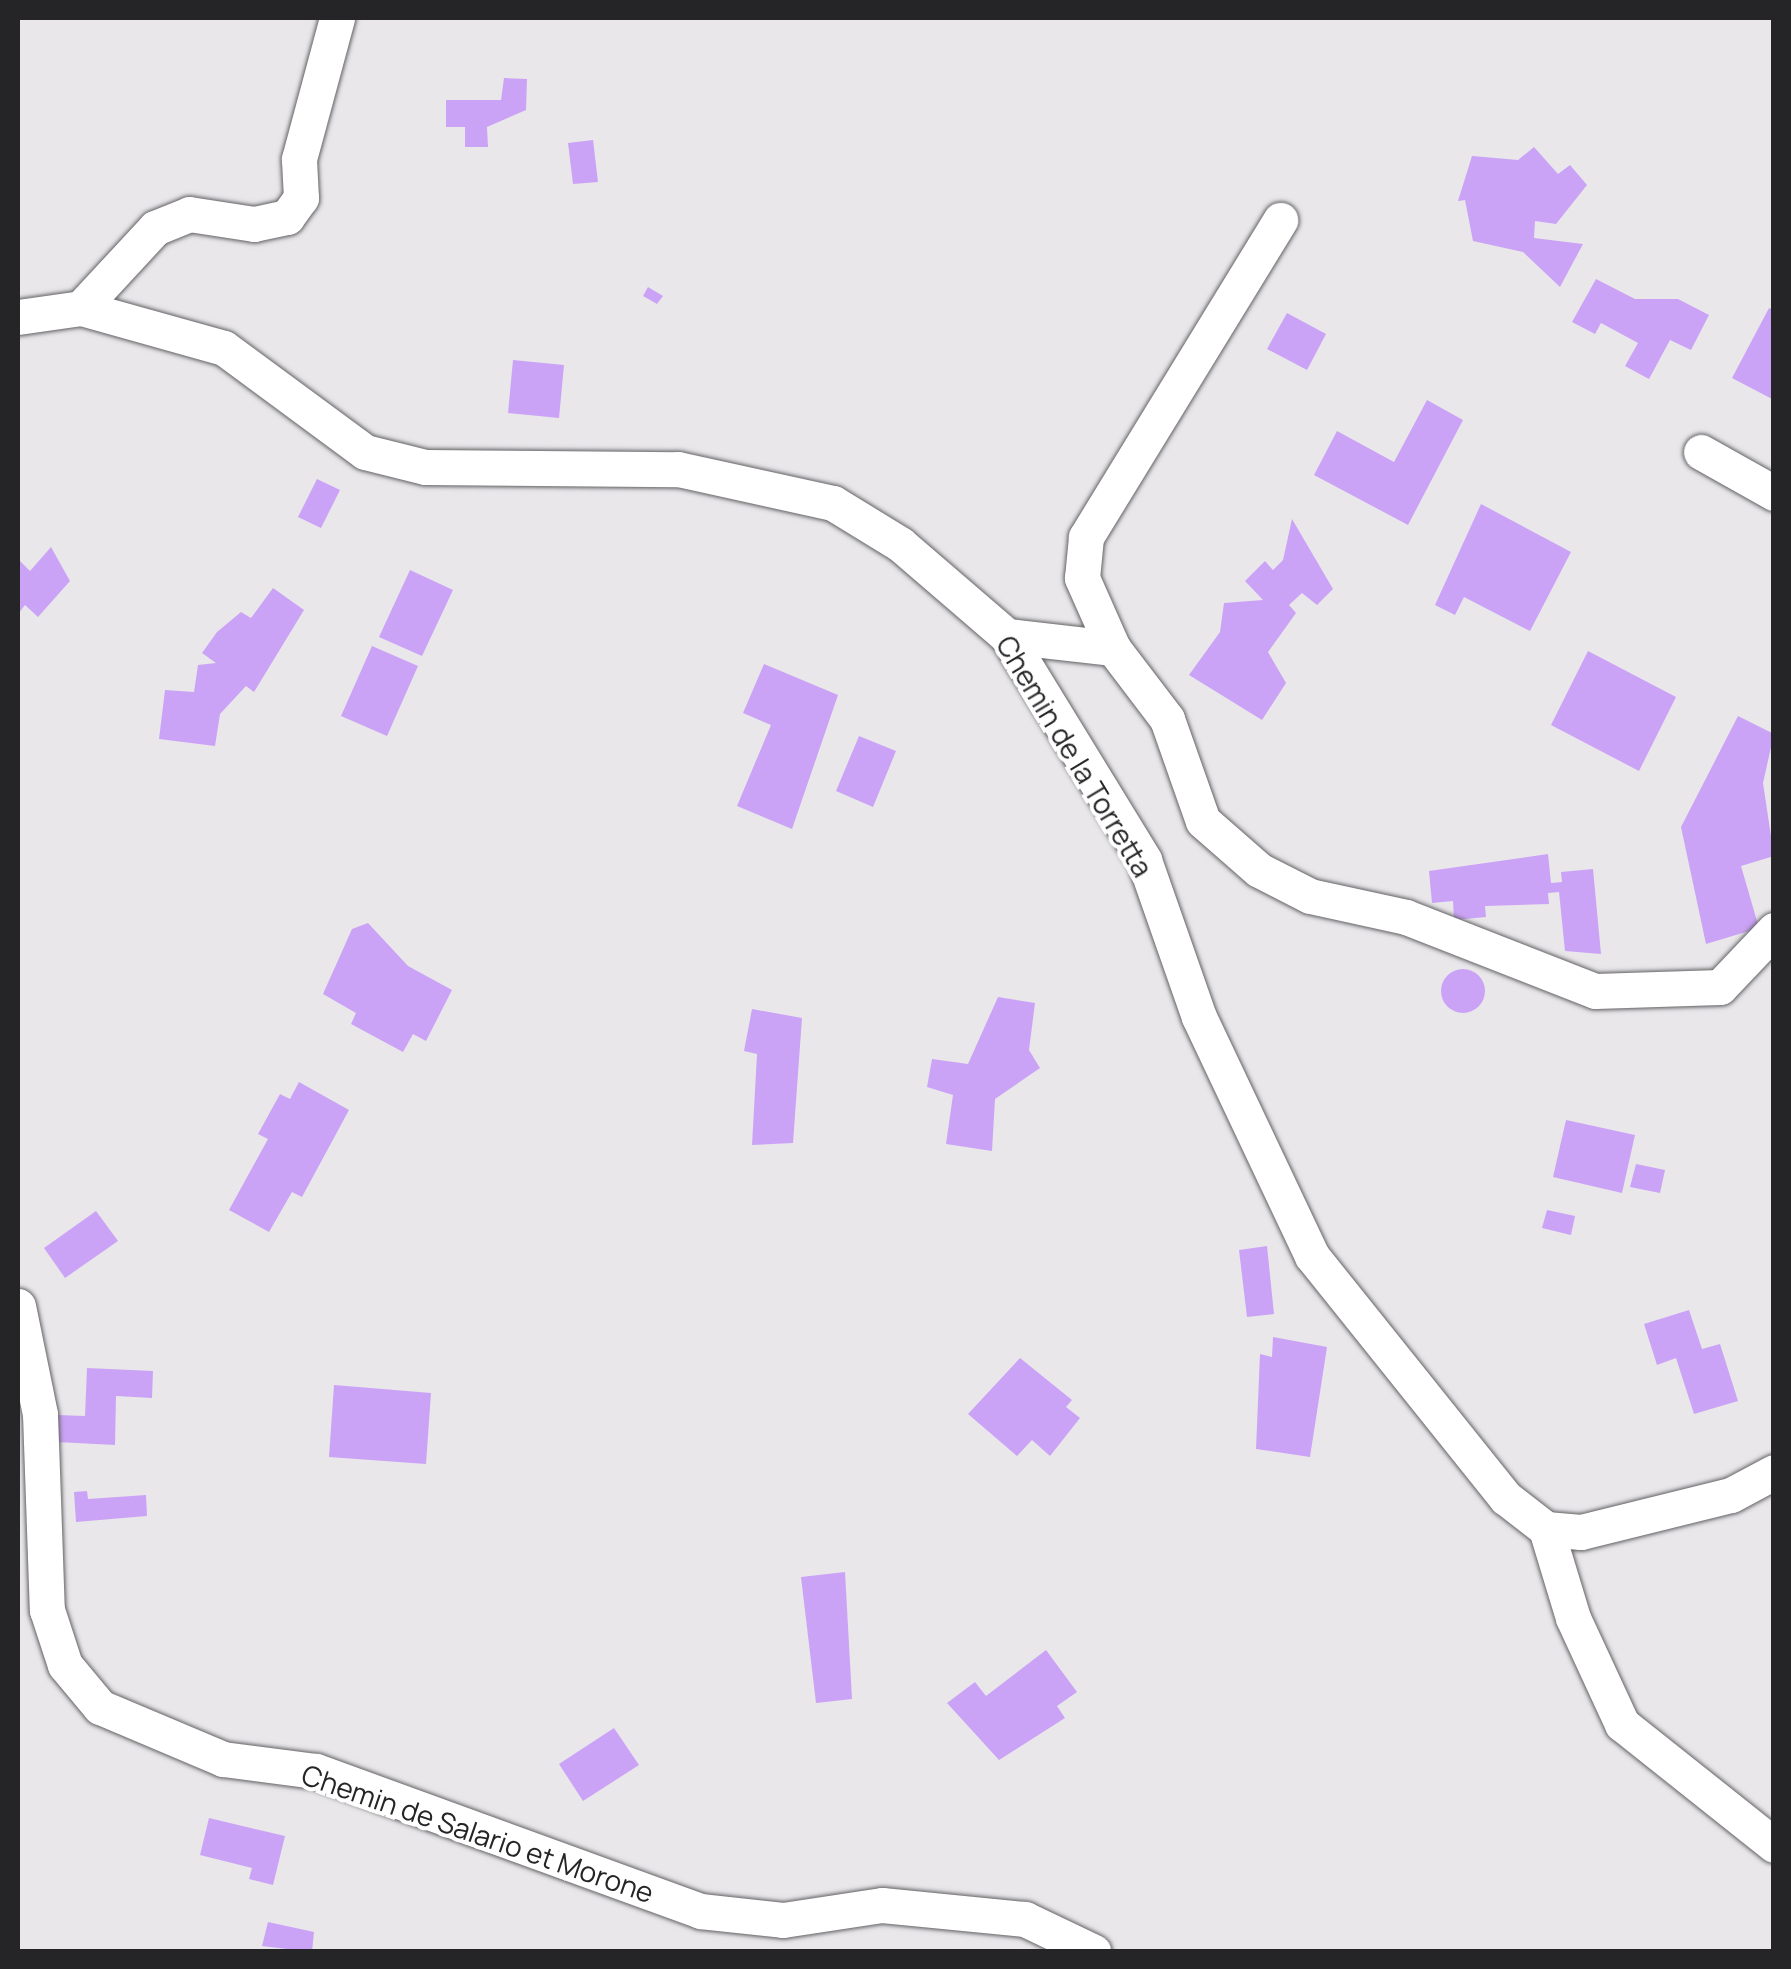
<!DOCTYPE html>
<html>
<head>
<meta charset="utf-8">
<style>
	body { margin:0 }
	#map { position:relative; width:1791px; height:1969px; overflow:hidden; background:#e9e7ea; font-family:Manrope,sans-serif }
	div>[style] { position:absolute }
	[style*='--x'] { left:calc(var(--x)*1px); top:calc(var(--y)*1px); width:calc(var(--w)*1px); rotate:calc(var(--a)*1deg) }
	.building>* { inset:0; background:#cba3f6 }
	.round { border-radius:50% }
	.roads { filter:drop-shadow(0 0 2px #636265) drop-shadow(0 0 2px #636265) }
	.street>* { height:35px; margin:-17.5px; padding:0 17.5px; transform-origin:17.5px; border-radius:17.5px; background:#fff }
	span { translate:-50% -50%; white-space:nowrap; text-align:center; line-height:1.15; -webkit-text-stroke:8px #fff; paint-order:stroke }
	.street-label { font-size:28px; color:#252426 }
	.frame { position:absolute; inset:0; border:20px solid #252426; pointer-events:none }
</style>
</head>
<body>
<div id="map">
	<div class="building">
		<div style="clip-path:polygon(504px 78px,527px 79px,526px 110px,487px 127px,488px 147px,465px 147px,465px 127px,446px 127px,446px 100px,501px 100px)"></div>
		<div style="clip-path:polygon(593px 140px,598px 182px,573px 184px,568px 143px)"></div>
		<div style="clip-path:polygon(1534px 147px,1558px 174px,1570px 165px,1587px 185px,1556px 224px,1535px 221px,1534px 238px,1583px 244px,1560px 287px,1523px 252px,1473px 241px,1465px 200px,1458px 201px,1472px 156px,1518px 160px)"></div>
		<div style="clip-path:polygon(1596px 279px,1635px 299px,1678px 299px,1709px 315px,1691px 350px,1670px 340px,1649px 379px,1625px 366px,1638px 343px,1601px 323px,1595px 334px,1572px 322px)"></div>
		<div style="clip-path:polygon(648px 287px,663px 296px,657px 304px,643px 296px)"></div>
		<div style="clip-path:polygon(1769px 308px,1774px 310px,1774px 400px,1732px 378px)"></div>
		<div style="clip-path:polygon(1287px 313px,1326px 334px,1307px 370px,1267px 349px)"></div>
		<div style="clip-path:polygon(513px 360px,564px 365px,559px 418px,508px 413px)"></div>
		<div style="clip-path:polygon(1427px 400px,1463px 420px,1408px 525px,1314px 475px,1337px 431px,1394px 462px)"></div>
		<div style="clip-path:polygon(317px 479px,340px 490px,321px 528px,298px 517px)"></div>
		<div style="clip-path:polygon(1481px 504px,1571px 552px,1530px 631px,1464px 597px,1455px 615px,1435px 605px)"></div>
		<div style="clip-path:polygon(1292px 519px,1333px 589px,1317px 605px,1302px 593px,1289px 605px,1296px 613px,1268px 652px,1286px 683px,1262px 720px,1189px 675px,1220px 632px,1224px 603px,1263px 600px,1245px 581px,1265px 561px,1273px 570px,1283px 560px)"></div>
		<div style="clip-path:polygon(51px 547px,70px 581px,38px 617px,25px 605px,18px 614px,18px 559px,30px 571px)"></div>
		<div style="clip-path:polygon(410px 570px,453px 590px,422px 656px,379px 637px)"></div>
		<div style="clip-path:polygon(273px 588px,304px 610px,254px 692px,246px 686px,220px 714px,215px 746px,159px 739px,165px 690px,194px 692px,198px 665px,216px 663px,202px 653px,217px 632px,241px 612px,251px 618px)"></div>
		<div style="clip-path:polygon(372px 646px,418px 666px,387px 736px,341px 716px)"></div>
		<div style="clip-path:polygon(1588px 651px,1676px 697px,1639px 771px,1551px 725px)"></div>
		<div style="clip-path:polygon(764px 664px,838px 695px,792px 829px,737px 806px,771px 725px,743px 713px)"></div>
		<div style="clip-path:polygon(1738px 716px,1774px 734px,1763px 783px,1774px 856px,1741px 866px,1759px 928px,1706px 944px,1681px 827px)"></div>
		<div style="clip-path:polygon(859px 736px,896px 751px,873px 807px,836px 791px)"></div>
		<div style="clip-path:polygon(1548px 854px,1551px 883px,1562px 882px,1561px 872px,1593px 869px,1601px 954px,1565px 951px,1559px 892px,1548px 893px,1549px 904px,1485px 906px,1486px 917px,1454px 920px,1453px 901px,1432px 903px,1429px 871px)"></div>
		<div style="clip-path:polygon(368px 923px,408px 966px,452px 990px,426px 1041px,413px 1034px,403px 1052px,351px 1024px,356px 1013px,323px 994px,352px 929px)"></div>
		<div class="round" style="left:1441px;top:969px;width:44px;height:44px"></div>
		<div style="clip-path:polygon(998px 997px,1035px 1003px,1029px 1050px,1040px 1068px,995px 1099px,992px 1151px,946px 1144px,953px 1095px,927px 1087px,932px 1059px,968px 1064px)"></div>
		<div style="clip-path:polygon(752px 1009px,802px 1018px,793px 1143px,752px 1145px,757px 1054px,744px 1051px)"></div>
		<div style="clip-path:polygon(299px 1082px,349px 1110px,302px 1197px,292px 1192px,269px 1232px,229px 1210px,268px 1139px,258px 1134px,280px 1094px,290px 1099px)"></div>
		<div style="clip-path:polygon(1566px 1120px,1635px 1135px,1622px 1193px,1553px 1177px)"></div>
		<div style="clip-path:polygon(1636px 1164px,1665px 1170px,1660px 1193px,1630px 1187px)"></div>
		<div style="clip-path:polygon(1547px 1210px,1575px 1216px,1571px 1235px,1542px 1228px)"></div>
		<div style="clip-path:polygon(96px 1211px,118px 1241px,65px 1278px,44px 1248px)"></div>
		<div style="clip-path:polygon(1267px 1246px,1274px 1314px,1247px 1317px,1239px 1250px)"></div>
		<div style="clip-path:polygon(1689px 1310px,1702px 1349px,1720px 1344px,1738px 1401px,1694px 1414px,1676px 1358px,1657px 1365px,1644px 1324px)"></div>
		<div style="clip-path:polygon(1273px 1337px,1327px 1347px,1310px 1457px,1256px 1449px,1260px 1354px,1272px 1357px)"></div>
		<div style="clip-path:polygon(1020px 1358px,1072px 1400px,1066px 1407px,1080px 1418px,1050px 1456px,1032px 1440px,1017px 1456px,968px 1414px)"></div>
		<div style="clip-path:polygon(87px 1368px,153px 1371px,152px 1398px,116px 1396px,115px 1445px,57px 1442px,58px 1415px,85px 1416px)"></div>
		<div style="clip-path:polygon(334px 1385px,431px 1393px,426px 1464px,329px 1457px)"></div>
		<div style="clip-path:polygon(87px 1491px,88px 1499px,146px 1495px,147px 1516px,76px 1522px,74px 1492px)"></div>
		<div style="clip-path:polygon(845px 1572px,852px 1699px,816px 1703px,801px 1577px)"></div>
		<div style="clip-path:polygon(1046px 1650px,1077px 1692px,1057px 1706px,1065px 1718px,999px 1760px,947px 1703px,975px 1682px,986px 1696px)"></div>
		<div style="clip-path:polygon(614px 1728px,639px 1765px,583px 1801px,559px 1764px)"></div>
		<div style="clip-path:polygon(209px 1818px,285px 1836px,273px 1885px,249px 1879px,252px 1868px,200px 1855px)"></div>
		<div style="clip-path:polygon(268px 1922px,314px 1932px,312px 1952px,262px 1946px)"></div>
	</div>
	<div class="roads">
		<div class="street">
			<div style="--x:81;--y:308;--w:148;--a:15.6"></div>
			<div style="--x:224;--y:348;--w:175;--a:36.4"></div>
			<div style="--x:365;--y:452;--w:62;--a:14"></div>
			<div style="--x:425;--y:467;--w:253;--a:0.5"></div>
			<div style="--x:678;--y:469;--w:159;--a:12.4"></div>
			<div style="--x:833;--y:503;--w:79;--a:31.5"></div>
			<div style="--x:900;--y:544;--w:141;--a:40.7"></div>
			<div style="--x:1007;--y:636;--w:263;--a:58.5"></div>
			<div style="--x:1144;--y:860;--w:166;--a:70.7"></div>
			<div style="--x:1199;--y:1017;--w:264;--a:64.7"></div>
			<div style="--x:1312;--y:1256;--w:310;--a:51.3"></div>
			<div style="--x:1506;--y:1498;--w:51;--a:37.8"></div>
			<div style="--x:1546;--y:1529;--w:35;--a:5"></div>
			<div style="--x:1581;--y:1532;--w:154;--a:-13.9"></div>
			<div style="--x:1731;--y:1495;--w:49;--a:-28.1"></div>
			<div style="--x:18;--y:317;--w:64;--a:-8.1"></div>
			<div style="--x:81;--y:308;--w:109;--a:-47.2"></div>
			<div style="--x:155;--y:228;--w:37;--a:-22"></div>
			<div style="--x:189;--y:214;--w:66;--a:8.7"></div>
			<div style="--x:254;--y:224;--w:34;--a:-12"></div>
			<div style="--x:287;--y:217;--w:24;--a:-54"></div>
			<div style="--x:301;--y:198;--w:39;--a:-93"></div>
			<div style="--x:299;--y:159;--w:146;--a:-74.9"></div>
			<div style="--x:1701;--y:452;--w:84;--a:29.3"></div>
			<div style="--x:1007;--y:636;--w:107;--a:6.5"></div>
			<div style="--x:1113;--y:648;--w:89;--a:52.7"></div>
			<div style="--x:1167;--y:719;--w:108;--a:70.6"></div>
			<div style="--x:1203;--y:821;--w:74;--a:41.2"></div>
			<div style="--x:1259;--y:870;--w:57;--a:27"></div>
			<div style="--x:1310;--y:896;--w:98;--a:12.3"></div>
			<div style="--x:1406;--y:917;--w:203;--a:21.4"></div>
			<div style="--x:1595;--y:991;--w:125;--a:-1.8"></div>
			<div style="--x:1720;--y:987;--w:79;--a:-46.5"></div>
			<div style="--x:1113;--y:648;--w:77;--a:-113.9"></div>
			<div style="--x:1082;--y:578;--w:41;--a:-84.4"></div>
			<div style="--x:1086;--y:537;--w:372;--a:-58.5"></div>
			<div style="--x:18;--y:1306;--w:110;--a:78.5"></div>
			<div style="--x:40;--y:1414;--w:196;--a:88"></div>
			<div style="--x:47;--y:1610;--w:58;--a:71.9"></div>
			<div style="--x:65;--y:1665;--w:55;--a:50.2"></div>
			<div style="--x:100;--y:1707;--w:134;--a:22.9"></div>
			<div style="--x:223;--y:1759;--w:94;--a:7.4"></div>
			<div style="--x:316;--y:1771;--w:409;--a:20"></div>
			<div style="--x:700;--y:1911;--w:83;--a:6.2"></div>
			<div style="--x:783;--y:1920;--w:100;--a:-8.6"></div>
			<div style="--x:882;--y:1905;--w:144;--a:5.6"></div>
			<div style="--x:1025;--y:1919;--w:76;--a:25.6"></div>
			<div style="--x:1546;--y:1529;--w:93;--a:73.1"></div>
			<div style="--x:1573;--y:1618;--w:117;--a:65.2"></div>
			<div style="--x:1622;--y:1724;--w:194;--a:38.5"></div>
		</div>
	</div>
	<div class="street-label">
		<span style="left:1075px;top:756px;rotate:59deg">Chemin de la Torretta</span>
		<span style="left:478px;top:1833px;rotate:19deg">Chemin de Salario et Morone</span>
	</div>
	<div class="frame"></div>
</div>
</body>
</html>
